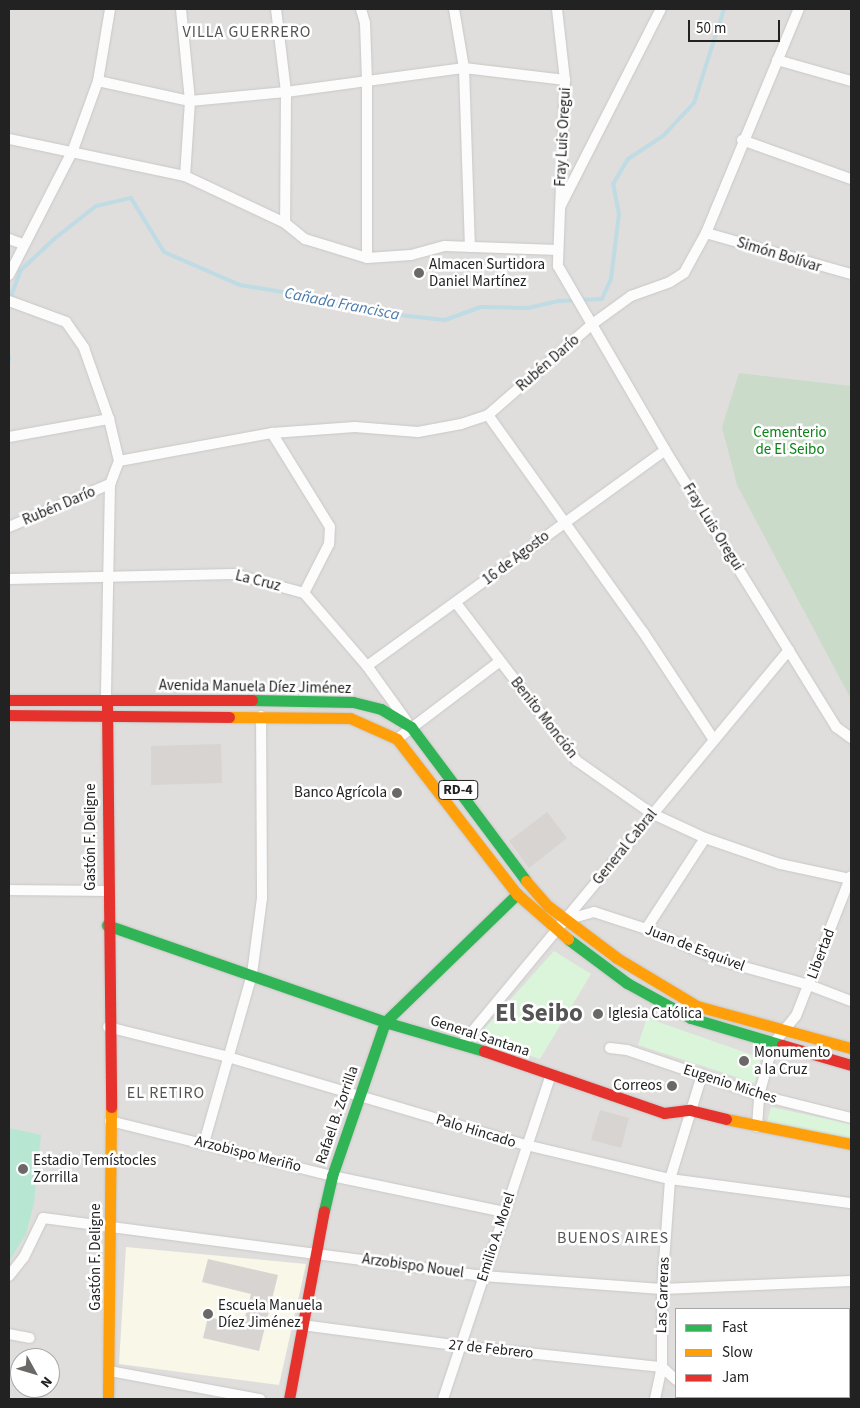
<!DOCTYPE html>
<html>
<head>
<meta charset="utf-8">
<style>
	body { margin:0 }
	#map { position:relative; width:860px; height:1408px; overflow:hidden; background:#f0eeeb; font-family:"Source Sans 3",sans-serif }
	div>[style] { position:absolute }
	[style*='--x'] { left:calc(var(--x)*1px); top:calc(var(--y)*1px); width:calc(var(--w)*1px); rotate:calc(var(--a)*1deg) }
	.residential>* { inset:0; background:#dfdedc }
	.education>* { inset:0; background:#f8f7e8 }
	.religious>* { inset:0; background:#dededc }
	.cemetery>* { inset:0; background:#cadbca }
	.park>* { inset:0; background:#daf5da }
	.pitch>* { inset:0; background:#b7e6d2 }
	.stream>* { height:4px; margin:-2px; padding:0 2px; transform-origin:2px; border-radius:2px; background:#bfdbe3 }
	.building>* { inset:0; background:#d7d4d2 }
	.roads { filter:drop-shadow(0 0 1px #c9c8c7) drop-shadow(0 0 1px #c9c8c7) }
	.street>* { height:10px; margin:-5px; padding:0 5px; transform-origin:5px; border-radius:5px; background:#fdfcfc }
	.fast>* { height:11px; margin:-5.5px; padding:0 5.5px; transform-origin:5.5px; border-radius:5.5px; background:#30b455 }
	.slow>* { height:11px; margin:-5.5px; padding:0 5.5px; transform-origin:5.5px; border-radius:5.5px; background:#ff9f0a }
	.jam>* { height:11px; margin:-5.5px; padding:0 5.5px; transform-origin:5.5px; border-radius:5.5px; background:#e5322d }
	.dots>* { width:14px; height:14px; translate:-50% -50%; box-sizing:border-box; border:2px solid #fff; border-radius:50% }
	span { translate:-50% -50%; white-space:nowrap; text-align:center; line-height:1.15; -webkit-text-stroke:5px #fff; paint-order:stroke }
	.shield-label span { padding:1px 4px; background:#fff; border:1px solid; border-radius:4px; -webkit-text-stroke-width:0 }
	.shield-label { font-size:14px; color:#222; font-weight:700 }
	.street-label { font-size:15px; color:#222 }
	.poi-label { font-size:15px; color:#222 }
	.left { translate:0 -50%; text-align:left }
	.right { translate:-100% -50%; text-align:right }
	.park-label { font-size:15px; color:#0c8416 }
	.neighbourhood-label { font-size:16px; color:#555; letter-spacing:1px }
	.water-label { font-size:16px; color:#4a7aab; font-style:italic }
	.town-label { font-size:25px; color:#555; font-weight:700 }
	.frame { position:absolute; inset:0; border:10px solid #222; pointer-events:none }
	.legend { position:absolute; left:675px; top:1308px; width:175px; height:90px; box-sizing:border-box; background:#fff; border:1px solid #a7a7a7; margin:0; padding:6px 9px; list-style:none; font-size:15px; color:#222 }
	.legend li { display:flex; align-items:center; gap:10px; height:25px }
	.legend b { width:25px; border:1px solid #a7a7a7 }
	.north { position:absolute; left:10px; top:1348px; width:50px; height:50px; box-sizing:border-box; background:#fff; border:1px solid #a7a7a7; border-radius:50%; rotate:129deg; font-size:14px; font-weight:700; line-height:20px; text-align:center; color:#222 }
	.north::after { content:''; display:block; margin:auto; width:18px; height:22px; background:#6a6968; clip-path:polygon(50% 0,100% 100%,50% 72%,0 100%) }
	.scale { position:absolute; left:688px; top:20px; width:92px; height:22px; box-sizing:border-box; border:2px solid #222; border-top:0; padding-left:6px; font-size:15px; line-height:18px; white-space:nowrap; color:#222; -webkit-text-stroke:4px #fff; paint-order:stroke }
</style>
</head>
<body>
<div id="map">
	<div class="residential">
		<div style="clip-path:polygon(evenodd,9px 9px,851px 9px,851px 1399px,9px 1399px,9px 9px,676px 1309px,849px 1309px,849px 1397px,676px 1397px,676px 1309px,9px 9px,20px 1358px,50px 1358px,50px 1388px,20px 1388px,20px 1358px)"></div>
	</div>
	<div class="education">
		<div style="clip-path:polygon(126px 1247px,306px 1264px,279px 1385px,119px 1364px)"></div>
	</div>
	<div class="religious">
		<div style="clip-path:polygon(597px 988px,622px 1004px,599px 1040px,574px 1024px)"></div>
	</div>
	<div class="cemetery">
		<div style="clip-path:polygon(739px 373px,851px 386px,851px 699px,737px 485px,722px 427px)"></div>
	</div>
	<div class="park">
		<div style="clip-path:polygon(554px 951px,591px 974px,540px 1059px,476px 1038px)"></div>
		<div style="clip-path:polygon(647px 1018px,761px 1058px,755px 1083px,638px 1045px)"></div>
		<div style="clip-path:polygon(771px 1107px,851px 1124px,851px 1140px,767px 1122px)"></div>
	</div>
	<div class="pitch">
		<div style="clip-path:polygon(9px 1128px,41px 1135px,34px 1203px,26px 1234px,9px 1261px)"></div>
	</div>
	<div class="stream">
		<div style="--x:9;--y:301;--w:33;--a:-69"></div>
		<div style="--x:21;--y:270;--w:45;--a:-43.2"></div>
		<div style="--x:54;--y:239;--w:53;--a:-38.2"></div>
		<div style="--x:96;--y:206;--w:36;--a:-13"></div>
		<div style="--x:131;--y:198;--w:63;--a:58.6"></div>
		<div style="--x:164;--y:252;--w:83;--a:23.5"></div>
		<div style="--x:240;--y:285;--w:74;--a:9.3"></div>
		<div style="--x:313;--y:297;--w:61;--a:14.3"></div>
		<div style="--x:372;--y:312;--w:73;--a:6.3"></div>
		<div style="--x:445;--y:320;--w:38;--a:-20"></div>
		<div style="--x:481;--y:307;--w:47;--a:1.2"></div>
		<div style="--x:528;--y:308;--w:32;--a:-13"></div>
		<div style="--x:559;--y:301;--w:43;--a:-2.7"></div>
		<div style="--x:602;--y:299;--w:22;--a:-66"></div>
		<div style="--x:611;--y:279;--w:65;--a:-83"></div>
		<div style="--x:619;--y:214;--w:31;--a:-101"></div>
		<div style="--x:613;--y:184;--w:29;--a:-59"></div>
		<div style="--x:628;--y:159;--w:42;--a:-33.3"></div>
		<div style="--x:663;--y:136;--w:45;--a:-46.8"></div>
		<div style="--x:694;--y:103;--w:99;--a:-72.3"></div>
		<div style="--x:9;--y:356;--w:4;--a:90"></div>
	</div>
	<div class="building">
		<div style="clip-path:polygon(221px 744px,222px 783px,151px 785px,151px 746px)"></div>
		<div style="clip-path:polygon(547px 812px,567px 838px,529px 868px,509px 841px)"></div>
		<div style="clip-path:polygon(600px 1110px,629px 1118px,621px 1148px,591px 1140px)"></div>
		<div style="clip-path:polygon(208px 1259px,278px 1275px,259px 1351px,203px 1338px,208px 1317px,243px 1325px,251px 1294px,202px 1282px)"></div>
	</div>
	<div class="roads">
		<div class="street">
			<div style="--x:181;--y:9;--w:92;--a:84.4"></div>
			<div style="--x:190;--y:101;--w:75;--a:93.8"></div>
			<div style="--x:276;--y:9;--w:84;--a:83.1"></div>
			<div style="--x:286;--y:92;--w:131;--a:90.4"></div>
			<div style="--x:361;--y:9;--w:15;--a:74"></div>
			<div style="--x:365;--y:23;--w:58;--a:88"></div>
			<div style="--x:367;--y:81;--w:177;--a:90"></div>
			<div style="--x:454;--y:9;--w:60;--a:80.4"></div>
			<div style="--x:464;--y:68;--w:179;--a:88.1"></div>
			<div style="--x:557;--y:9;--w:71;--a:83.6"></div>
			<div style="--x:565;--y:80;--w:186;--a:92.2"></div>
			<div style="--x:558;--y:266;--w:213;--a:59.8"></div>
			<div style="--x:665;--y:450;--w:326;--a:58.3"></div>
			<div style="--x:836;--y:727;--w:19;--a:36"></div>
			<div style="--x:777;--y:60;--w:77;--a:15.8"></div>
			<div style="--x:98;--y:81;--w:94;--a:12.3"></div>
			<div style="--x:190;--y:101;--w:96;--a:-5.4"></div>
			<div style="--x:286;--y:92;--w:180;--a:-7.7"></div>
			<div style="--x:464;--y:68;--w:102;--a:6.8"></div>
			<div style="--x:9;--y:139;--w:180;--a:11.9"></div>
			<div style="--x:185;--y:176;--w:110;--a:25.2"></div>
			<div style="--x:285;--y:223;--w:26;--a:39"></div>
			<div style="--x:305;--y:239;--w:65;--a:17"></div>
			<div style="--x:367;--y:258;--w:44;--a:-3.9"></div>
			<div style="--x:411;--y:255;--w:35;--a:-15"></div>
			<div style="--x:445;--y:246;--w:113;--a:2"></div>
			<div style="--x:742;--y:140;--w:116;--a:19.7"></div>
			<div style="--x:561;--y:205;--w:220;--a:-63"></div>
			<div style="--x:706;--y:233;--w:151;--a:15.8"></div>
			<div style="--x:9;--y:239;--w:15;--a:20"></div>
			<div style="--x:9;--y:275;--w:140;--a:-62.9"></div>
			<div style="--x:73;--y:150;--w:73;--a:-70.1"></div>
			<div style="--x:98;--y:81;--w:73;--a:-80.5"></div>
			<div style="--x:9;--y:301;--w:61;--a:20.2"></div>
			<div style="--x:66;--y:322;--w:32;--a:55"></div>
			<div style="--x:84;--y:348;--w:75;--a:70.6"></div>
			<div style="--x:109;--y:419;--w:43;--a:76.6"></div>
			<div style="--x:119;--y:461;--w:25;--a:111"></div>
			<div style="--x:110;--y:484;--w:217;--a:91.1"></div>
			<div style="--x:488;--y:415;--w:267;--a:54.5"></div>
			<div style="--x:643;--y:632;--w:129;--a:56.7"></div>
			<div style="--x:272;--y:433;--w:110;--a:58.3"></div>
			<div style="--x:330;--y:527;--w:17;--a:93"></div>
			<div style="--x:329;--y:544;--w:55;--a:117"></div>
			<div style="--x:9;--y:437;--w:102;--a:-10.2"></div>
			<div style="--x:119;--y:461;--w:156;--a:-10.4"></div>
			<div style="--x:272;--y:433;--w:83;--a:-4.1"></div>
			<div style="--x:355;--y:427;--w:63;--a:4.5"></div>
			<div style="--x:418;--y:432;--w:44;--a:-10.5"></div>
			<div style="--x:461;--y:424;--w:28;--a:-18"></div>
			<div style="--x:488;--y:415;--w:137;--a:-41.1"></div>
			<div style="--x:591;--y:325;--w:49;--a:-35.9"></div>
			<div style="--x:631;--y:296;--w:41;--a:-19.7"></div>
			<div style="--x:670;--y:282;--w:17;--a:-33"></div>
			<div style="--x:684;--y:273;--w:46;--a:-61.2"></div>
			<div style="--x:706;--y:233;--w:243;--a:-67.5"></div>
			<div style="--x:9;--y:527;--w:110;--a:-23.1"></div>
			<div style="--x:9;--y:579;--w:225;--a:-1.3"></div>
			<div style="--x:234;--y:574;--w:73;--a:15.2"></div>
			<div style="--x:304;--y:593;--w:96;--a:49.2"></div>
			<div style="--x:367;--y:666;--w:67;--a:54.2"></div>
			<div style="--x:456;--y:603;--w:199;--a:52.6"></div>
			<div style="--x:577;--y:761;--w:90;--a:35.1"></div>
			<div style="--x:651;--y:813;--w:60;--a:24.8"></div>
			<div style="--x:705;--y:838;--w:79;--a:19.1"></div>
			<div style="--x:780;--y:864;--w:72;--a:12.1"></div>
			<div style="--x:367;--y:666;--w:368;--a:-35.9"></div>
			<div style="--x:397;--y:739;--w:129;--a:-37.1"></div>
			<div style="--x:9;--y:890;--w:97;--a:0.6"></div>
			<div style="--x:566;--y:920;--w:29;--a:-16"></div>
			<div style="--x:594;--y:912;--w:55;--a:18.1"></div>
			<div style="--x:646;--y:929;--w:79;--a:23"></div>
			<div style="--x:719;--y:960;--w:93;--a:15.5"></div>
			<div style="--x:809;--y:985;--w:45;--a:20.9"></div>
			<div style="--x:646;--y:929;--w:108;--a:-57"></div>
			<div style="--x:108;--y:1027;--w:124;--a:14"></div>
			<div style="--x:228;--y:1057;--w:311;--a:16.5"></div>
			<div style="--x:526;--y:1145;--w:148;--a:13.3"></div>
			<div style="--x:670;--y:1179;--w:183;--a:7.6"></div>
			<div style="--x:462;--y:1044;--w:512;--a:-50.31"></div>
			<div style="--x:610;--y:1048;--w:17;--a:7"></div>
			<div style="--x:627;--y:1050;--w:139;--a:18.8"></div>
			<div style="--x:759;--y:1095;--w:95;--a:14"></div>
			<div style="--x:110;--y:1121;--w:229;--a:13.9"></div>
			<div style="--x:332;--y:1176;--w:176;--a:11.8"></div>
			<div style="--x:757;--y:1127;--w:32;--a:-86"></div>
			<div style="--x:759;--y:1095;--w:53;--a:-74.6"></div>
			<div style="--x:773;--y:1044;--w:36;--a:-51"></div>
			<div style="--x:796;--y:1016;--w:150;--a:-68.6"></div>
			<div style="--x:204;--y:1143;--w:176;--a:-74.1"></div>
			<div style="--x:252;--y:974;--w:77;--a:-82.5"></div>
			<div style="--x:262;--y:898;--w:182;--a:-90.3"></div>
			<div style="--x:9;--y:1276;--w:24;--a:-52"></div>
			<div style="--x:24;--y:1257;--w:43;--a:-64"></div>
			<div style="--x:43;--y:1218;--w:444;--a:7.5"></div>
			<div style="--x:483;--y:1276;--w:179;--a:4.2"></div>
			<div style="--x:662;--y:1289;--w:189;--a:-2.4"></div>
			<div style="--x:302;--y:1325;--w:160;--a:7.5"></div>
			<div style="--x:461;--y:1346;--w:202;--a:6"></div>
			<div style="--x:662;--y:1367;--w:19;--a:43"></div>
			<div style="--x:9;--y:1334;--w:21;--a:11"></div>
			<div style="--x:110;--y:1371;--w:153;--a:10.6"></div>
			<div style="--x:695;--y:1397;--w:4;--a:34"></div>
			<div style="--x:443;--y:1399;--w:342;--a:-71.6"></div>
			<div style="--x:655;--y:1399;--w:33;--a:-78"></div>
			<div style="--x:662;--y:1367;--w:78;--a:-90"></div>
			<div style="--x:662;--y:1289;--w:110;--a:-85.8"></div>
			<div style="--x:670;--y:1179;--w:109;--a:-72.9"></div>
		</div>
		<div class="fast">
			<div style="--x:252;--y:700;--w:101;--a:1.1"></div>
			<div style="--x:353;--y:702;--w:29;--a:14"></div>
			<div style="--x:381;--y:709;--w:35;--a:31"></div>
			<div style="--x:411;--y:727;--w:192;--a:53.2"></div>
			<div style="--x:107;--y:925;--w:294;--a:19.2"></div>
			<div style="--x:385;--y:1022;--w:103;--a:16.3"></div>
			<div style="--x:568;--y:939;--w:74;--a:36.7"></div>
			<div style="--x:627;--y:983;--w:73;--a:28.7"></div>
			<div style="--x:691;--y:1018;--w:95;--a:16.5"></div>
			<div style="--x:324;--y:1211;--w:36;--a:-77"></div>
			<div style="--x:332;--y:1176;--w:163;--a:-71"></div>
			<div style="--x:385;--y:1022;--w:184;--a:-44.1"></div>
		</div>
		<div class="slow">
			<div style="--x:229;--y:717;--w:121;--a:0.5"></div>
			<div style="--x:350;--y:718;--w:51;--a:24.1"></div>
			<div style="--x:397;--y:739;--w:196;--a:52.3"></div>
			<div style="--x:517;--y:894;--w:68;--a:41.4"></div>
			<div style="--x:526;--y:881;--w:33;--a:49"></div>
			<div style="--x:548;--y:906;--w:86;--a:37"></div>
			<div style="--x:617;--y:958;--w:93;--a:31"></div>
			<div style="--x:697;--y:1006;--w:160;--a:15.3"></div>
			<div style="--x:726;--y:1119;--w:127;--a:11.3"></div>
			<div style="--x:108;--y:1399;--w:292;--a:-89.4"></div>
		</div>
		<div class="jam">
			<div style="--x:9;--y:700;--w:243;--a:0"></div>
			<div style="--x:107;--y:705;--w:402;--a:89.4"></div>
			<div style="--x:9;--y:715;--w:220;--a:0.5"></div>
			<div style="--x:782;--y:1045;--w:72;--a:16.2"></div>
			<div style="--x:484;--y:1051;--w:190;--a:19"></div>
			<div style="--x:664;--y:1113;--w:26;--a:-7"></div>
			<div style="--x:690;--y:1110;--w:37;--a:14"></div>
			<div style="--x:289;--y:1399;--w:191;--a:-79.5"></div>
		</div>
	</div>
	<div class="dots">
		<div style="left:419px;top:273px;background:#6a6968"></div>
		<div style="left:397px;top:793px;background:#6a6968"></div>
		<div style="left:598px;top:1014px;background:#6a6968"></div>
		<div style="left:744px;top:1061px;background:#6a6968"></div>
		<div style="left:672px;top:1086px;background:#6a6968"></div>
		<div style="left:23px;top:1169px;background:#6a6968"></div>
		<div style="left:208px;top:1314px;background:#6a6968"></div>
	</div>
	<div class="shield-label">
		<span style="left:458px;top:790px">RD-4</span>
	</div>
	<div class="street-label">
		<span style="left:563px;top:137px;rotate:-87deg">Fray Luis Oregui</span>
		<span style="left:779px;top:255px;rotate:17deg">Simón Bolívar</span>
		<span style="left:548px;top:363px;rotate:-41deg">Rubén Darío</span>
		<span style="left:59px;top:506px;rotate:-23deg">Rubén Darío</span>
		<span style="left:713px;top:527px;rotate:58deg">Fray Luis Oregui</span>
		<span style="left:516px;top:558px;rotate:-37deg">16 de Agosto</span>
		<span style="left:258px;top:581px;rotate:14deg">La Cruz</span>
		<span style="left:255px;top:687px;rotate:1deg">Avenida Manuela Díez Jiménez</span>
		<span style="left:544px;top:718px;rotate:52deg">Benito Monción</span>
		<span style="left:91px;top:837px;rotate:-90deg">Gastón F. Deligne</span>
		<span style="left:625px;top:847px;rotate:-51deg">General Cabral</span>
		<span style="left:695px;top:948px;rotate:21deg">Juan de Esquivel</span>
		<span style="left:821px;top:954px;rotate:-69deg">Libertad</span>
		<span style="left:480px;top:1036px;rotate:18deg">General Santana</span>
		<span style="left:730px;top:1084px;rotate:18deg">Eugenio Miches</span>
		<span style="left:337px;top:1115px;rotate:-71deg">Rafael B. Zorrilla</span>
		<span style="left:476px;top:1131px;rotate:17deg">Palo Hincado</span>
		<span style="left:248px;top:1154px;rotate:14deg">Arzobispo Meriño</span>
		<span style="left:496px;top:1237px;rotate:-72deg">Emilio A. Morel</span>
		<span style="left:96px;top:1257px;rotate:-90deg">Gastón F. Deligne</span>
		<span style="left:413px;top:1266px;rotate:8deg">Arzobispo Nouel</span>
		<span style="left:663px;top:1295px;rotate:-88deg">Las Carreras</span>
		<span style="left:491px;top:1349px;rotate:6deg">27 de Febrero</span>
	</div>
	<div class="poi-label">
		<span class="left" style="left:429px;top:273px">Almacen Surtidora<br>Daniel Martínez</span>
		<span class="right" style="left:387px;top:793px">Banco Agrícola</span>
		<span class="left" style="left:608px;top:1014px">Iglesia Católica</span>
		<span class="left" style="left:754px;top:1061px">Monumento<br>a la Cruz</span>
		<span class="right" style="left:662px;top:1086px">Correos</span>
		<span class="left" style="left:33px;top:1169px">Estadio Temístocles<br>Zorrilla</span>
		<span class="left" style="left:218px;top:1314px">Escuela Manuela<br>Díez Jiménez</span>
	</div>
	<div class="park-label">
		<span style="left:790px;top:441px">Cementerio<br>de El Seibo</span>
	</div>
	<div class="neighbourhood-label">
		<span style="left:247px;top:32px">VILLA GUERRERO</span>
		<span style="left:166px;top:1093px">EL RETIRO</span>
		<span style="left:613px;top:1238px">BUENOS AIRES</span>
	</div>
	<div class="water-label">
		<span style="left:342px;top:304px;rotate:11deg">Cañada Francisca</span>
	</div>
	<div class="town-label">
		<span style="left:539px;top:1013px">El Seibo</span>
	</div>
	<div class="frame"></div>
	<ul class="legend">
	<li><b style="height:6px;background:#30b455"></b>Fast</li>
	<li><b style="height:6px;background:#ff9f0a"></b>Slow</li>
	<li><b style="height:6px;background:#e5322d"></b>Jam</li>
	</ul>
	<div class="north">N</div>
	<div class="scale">50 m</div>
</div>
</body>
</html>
